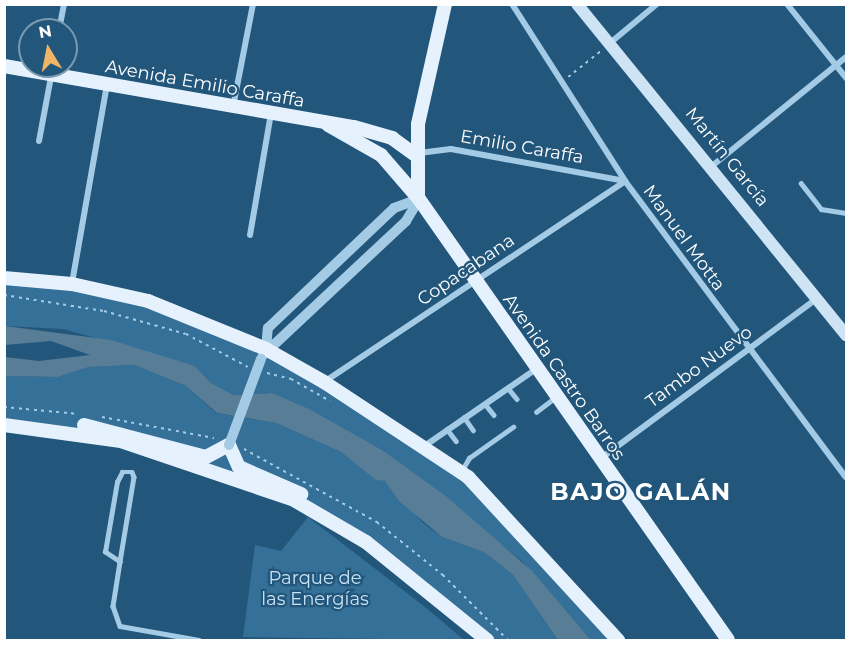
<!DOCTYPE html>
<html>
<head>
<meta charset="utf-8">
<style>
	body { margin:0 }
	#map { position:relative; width:851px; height:645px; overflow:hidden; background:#22567b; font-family:Montserrat,sans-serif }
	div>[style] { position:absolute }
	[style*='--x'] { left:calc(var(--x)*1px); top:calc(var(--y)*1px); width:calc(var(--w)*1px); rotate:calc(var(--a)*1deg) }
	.green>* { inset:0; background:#357099 }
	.water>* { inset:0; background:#577d97 }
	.path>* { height:1.5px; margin-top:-0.75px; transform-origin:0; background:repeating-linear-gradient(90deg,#a4cbe5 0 3px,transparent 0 7.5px) }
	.service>* { height:4.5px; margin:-2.25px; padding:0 2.25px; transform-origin:2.25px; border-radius:2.25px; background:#a4cbe5 }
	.minor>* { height:6px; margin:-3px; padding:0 3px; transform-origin:3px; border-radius:3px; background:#a4cbe5 }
	.tertiary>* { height:10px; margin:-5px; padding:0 5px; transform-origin:5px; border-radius:5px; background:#a4cbe5 }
	.secondary>* { height:12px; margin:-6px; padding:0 6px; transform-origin:6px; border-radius:6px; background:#cee4f5 }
	.primary>* { height:14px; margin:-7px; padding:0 7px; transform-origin:7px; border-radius:7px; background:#e5f2fd }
	.tertiary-bridge>* { height:10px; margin:-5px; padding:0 5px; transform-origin:5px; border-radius:5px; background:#a4cbe5 }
	span { translate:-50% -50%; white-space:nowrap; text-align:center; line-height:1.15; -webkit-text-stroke:4.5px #22567b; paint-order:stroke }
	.street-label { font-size:18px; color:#fff }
	.park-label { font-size:18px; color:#c7e2f4 }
	.district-label { font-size:24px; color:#fff; font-weight:700; letter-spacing:1.5px }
	.frame { position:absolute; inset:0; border:6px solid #fff; pointer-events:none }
	.north { position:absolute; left:18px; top:18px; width:60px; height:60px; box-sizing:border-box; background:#22567b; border:2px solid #7a9ab0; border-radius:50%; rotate:350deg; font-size:16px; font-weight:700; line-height:24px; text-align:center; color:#fff }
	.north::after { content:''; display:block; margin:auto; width:21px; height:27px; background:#f1b566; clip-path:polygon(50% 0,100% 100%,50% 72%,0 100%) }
</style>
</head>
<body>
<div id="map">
	<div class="green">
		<div style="clip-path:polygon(4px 278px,114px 292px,266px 349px,452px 466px,618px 640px,591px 640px,522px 561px,382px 450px,272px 393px,234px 395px,211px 383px,195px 366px,63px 329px,5px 326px)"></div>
		<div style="clip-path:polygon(134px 365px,186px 386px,216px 413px,276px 423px,341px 452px,376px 479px,385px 481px,422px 522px,442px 537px,484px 552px,513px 575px,558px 640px,487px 640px,309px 507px,121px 441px,5px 425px,5px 376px,58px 377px,89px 367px)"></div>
		<div style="clip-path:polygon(308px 517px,425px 607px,464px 640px,243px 637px,255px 545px,281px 551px)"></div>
	</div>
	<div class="water">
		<div style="clip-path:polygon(5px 326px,111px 340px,195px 366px,211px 383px,234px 395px,272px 393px,309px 409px,382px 450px,447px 497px,532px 571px,591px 640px,558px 640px,513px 575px,484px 552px,442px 537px,399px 501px,385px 481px,376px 480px,341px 452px,276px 423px,217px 413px,186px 386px,134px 365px,89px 367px,58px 377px,5px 376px,5px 357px,39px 361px,90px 355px,51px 341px,5px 345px)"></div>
	</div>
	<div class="path">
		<div style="--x:568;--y:77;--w:43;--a:-38.5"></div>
		<div style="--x:4;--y:295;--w:101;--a:9.1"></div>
		<div style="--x:104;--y:311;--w:85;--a:15.7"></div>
		<div style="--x:186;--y:334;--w:70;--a:28"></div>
		<div style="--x:267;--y:373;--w:25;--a:14"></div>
		<div style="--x:291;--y:379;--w:45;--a:29.4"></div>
		<div style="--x:4;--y:407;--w:75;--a:5.3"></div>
		<div style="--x:102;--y:417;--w:114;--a:10.6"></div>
		<div style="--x:244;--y:449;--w:152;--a:28.8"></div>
		<div style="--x:377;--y:522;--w:85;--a:38.8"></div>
		<div style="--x:443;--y:575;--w:92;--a:45"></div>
	</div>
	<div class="service">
		<div style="--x:801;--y:183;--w:33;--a:52"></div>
		<div style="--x:821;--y:209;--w:25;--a:9"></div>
		<div style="--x:508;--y:388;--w:14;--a:51"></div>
		<div style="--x:485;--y:404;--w:14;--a:51"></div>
		<div style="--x:536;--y:412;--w:25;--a:-37"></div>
		<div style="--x:464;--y:417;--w:16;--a:55"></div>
		<div style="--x:447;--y:429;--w:15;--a:53"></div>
		<div style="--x:461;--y:472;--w:16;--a:-60"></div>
		<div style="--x:469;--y:458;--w:54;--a:-35.2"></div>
		<div style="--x:120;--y:562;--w:18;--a:-146"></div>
		<div style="--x:105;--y:552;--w:71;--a:-80.3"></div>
		<div style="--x:117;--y:482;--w:11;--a:-63"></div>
		<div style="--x:122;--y:472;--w:10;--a:0"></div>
		<div style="--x:132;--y:472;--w:5;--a:68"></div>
		<div style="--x:134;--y:477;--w:86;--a:99.4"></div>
		<div style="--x:120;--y:562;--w:45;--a:99"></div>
		<div style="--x:113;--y:606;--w:21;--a:71"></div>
		<div style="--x:120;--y:626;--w:80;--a:10"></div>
	</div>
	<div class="minor">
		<div style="--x:512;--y:4;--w:210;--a:57.4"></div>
		<div style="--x:625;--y:181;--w:369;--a:53.3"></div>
		<div style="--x:787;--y:4;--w:95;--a:51.4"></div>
		<div style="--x:59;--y:30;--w:26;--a:-79"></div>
		<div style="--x:610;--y:43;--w:61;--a:-39.7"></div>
		<div style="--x:233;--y:107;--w:105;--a:-79"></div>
		<div style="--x:39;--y:141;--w:76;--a:-79.4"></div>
		<div style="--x:419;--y:153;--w:32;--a:-7"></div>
		<div style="--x:451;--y:149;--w:177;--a:10.4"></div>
		<div style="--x:712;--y:166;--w:173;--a:-39.1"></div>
		<div style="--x:250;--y:235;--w:123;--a:-80.2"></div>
		<div style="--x:72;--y:283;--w:202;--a:-80"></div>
		<div style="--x:324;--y:382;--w:362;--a:-33.7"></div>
		<div style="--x:423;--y:447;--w:137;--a:-34.6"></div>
		<div style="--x:600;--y:459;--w:269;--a:-36.5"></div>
	</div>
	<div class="tertiary">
		<div style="--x:266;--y:349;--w:21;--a:-85"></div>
		<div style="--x:268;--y:328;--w:174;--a:-43.6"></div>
		<div style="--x:394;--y:208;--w:27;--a:-20"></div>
		<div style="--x:263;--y:355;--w:196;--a:-43.1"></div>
		<div style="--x:406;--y:221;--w:26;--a:-59"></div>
	</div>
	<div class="secondary">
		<div style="--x:577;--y:4;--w:427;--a:50.9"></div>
	</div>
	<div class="primary">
		<div style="--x:4;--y:66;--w:355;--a:9.9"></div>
		<div style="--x:354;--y:127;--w:40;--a:16"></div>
		<div style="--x:392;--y:138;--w:29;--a:36"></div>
		<div style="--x:328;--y:125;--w:61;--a:29.5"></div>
		<div style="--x:381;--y:155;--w:58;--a:49.2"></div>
		<div style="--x:419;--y:199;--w:538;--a:54.98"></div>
		<div style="--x:418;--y:197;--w:73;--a:-90"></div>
		<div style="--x:418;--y:124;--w:123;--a:-77.3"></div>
		<div style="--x:4;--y:278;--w:68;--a:5"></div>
		<div style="--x:72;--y:284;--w:78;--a:12.6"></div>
		<div style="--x:148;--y:301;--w:127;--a:22.1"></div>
		<div style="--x:266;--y:349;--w:67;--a:29.6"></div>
		<div style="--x:324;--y:382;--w:173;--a:33.4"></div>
		<div style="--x:468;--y:477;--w:222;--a:47.4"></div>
		<div style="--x:4;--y:425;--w:118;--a:7.8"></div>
		<div style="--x:121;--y:441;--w:183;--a:18.8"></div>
		<div style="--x:294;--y:500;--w:83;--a:30.3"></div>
		<div style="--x:366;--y:542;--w:156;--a:39"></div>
		<div style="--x:84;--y:425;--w:126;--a:14.7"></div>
		<div style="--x:206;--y:457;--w:26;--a:-28"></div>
		<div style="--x:229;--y:445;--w:24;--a:66"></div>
		<div style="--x:239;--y:467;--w:68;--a:23.5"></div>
	</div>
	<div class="tertiary-bridge">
		<div style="--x:229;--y:445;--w:92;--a:-69.6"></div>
	</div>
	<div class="street-label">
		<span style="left:205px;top:84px;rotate:10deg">Avenida Emilio Caraffa</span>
		<span style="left:522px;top:147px;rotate:10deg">Emilio Caraffa</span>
		<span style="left:727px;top:157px;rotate:51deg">Martín García</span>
		<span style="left:684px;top:238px;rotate:54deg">Manuel Motta</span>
		<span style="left:466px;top:270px;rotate:-34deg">Copacabana</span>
		<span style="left:699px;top:367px;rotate:-36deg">Tambo Nuevo</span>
		<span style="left:564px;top:377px;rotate:55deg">Avenida Castro Barros</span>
	</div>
	<div class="park-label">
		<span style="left:315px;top:589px">Parque de<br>las Energías</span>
	</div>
	<div class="district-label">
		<span style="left:641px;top:492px">BAJO GALÁN</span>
	</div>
	<div class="frame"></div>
	<div class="north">N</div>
</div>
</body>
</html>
